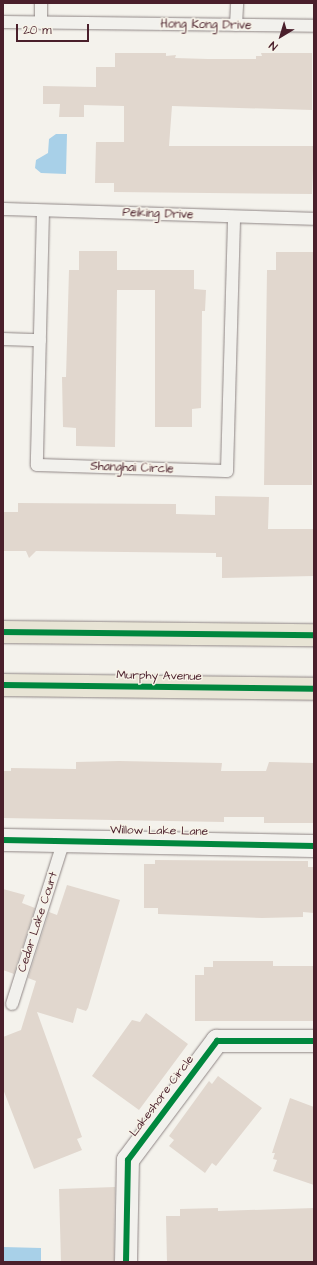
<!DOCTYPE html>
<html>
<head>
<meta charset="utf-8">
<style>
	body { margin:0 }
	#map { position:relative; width:317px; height:1265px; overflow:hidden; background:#f4f2ec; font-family:"Architects Daughter",sans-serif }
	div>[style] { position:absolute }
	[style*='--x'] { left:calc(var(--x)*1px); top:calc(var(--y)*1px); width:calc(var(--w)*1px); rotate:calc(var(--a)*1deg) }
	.water>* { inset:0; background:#a8d0e8 }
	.building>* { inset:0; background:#e1d7ce }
	.roads { filter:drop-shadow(0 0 1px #8f8685) drop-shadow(0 0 1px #8f8685) }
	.service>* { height:12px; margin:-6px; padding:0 6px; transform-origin:6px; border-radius:6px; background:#f2f1ed }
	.minor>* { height:22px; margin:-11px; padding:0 11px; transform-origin:11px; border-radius:11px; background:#f2f1ed }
	.primary>* { height:22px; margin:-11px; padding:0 11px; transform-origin:11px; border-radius:11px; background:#e8e4d5 }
	.cycleway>* { height:6px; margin:-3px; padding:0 3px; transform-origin:3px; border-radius:3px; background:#00873e }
	span { translate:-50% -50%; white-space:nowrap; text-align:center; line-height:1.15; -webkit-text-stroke:3px #f7f3e8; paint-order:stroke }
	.street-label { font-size:12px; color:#4a1f2b }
	.frame { position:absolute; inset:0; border:4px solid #4a1f2b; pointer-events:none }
	.north { position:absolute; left:261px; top:16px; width:40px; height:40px; -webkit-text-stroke:3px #f7f3e8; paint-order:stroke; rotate:218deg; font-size:11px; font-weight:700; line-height:16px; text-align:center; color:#4a1f2b }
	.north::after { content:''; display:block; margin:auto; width:14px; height:18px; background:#4a1f2b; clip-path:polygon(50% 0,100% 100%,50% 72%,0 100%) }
	.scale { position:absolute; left:16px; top:24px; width:73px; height:18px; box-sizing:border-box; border:2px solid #4a1f2b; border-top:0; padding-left:5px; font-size:12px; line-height:14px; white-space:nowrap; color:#4a1f2b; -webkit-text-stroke:3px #f7f3e8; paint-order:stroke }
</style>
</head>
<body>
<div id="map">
	<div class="water">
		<div style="clip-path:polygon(56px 134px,67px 134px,66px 174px,41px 173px,35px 168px,36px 160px,48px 153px,49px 139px)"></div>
		<div style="clip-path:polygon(3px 1247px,41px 1248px,41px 1262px,3px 1262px)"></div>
	</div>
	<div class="building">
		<div style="clip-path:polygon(115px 53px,166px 53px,166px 56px,176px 55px,175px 58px,208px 59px,256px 59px,256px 56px,262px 56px,261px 53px,312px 53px,312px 110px,172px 106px,169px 146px,314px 146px,312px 194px,114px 192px,114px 183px,95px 183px,96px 142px,124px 142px,124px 106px,84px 105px,84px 117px,59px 117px,60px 104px,43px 104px,43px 86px,96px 87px,96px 67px,115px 67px)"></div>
		<div style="clip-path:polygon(79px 251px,117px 251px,117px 270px,194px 270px,194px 289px,206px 290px,205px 311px,202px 311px,201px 408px,192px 409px,192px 427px,155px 427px,155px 290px,117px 290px,115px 447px,76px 446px,76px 428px,63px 427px,62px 377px,66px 377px,69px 270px,79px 270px)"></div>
		<div style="clip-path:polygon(276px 252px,314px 252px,312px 485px,264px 485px,267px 270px,276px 270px)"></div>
		<div style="clip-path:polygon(215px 496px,269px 497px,268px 529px,314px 529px,314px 576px,222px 578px,222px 557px,216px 557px,216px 553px,36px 551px,29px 558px,26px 551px,3px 551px,3px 512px,18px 512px,18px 503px,176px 504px,176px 514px,215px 515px)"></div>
		<div style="clip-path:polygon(119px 761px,222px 763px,221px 771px,266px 771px,269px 762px,314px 763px,314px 823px,264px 823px,264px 817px,224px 817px,224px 822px,3px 818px,3px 771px,11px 771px,11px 768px,76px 769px,76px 762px)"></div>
		<div style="clip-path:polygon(155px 860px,308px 861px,308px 867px,314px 867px,314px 913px,303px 912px,303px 917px,262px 918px,158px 914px,158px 908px,144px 908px,144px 864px,155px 864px)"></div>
		<div style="clip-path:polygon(67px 885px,120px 900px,88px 1008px,86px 1011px,77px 1008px,73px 1023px,37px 1012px,82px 1137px,77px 1139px,82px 1150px,34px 1169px,3px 1089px,3px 1037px,21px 1030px,36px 981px,28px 978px,49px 912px,57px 915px)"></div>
		<div style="clip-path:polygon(3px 889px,25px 895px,22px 903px,35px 908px,14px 974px,3px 970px)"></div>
		<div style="clip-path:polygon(213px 961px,273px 961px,273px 966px,314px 966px,314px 1021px,195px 1021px,195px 975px,204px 975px,204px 967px,213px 967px)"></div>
		<div style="clip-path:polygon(146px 1013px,188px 1044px,139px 1110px,92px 1076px,132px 1020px,140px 1022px)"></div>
		<div style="clip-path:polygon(218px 1076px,262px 1108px,216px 1166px,212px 1163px,205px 1173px,169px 1146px,174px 1140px,169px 1136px,209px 1081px,212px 1084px)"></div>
		<div style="clip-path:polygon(290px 1098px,314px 1107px,314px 1185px,273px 1171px,277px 1160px,273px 1159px,275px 1153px,272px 1153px)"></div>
		<div style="clip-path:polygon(115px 1187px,114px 1262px,61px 1262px,59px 1189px)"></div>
		<div style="clip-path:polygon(218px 1208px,218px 1211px,314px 1208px,314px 1262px,167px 1262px,166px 1216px,180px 1216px,180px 1209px)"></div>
	</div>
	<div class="roads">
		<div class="service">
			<div style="--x:3;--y:22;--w:311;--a:0.7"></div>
			<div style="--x:41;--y:23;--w:20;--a:-90"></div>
			<div style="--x:236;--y:25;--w:22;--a:-87"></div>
			<div style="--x:3;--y:209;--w:310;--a:1.8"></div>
			<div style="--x:43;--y:211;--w:254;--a:91.4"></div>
			<div style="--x:37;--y:465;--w:190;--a:1.8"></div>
			<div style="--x:227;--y:471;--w:254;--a:-88.4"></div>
			<div style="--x:3;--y:339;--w:37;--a:2"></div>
			<div style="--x:12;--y:1004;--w:172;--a:-72.4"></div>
		</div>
		<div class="minor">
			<div style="--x:3;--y:840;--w:311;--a:1.1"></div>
			<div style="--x:126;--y:1262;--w:102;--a:-88.9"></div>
			<div style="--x:128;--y:1160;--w:149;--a:-53.2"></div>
			<div style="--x:217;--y:1041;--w:97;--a:0"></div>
		</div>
		<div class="primary">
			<div style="--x:3;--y:632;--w:311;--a:0.6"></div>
			<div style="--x:3;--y:685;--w:311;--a:0.7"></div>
		</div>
	</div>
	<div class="cycleway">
		<div style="--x:3;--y:632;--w:311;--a:0.6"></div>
		<div style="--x:3;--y:685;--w:311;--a:0.7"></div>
		<div style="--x:3;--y:840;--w:311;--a:1.1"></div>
		<div style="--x:126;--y:1262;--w:102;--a:-88.9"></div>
		<div style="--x:128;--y:1160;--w:149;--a:-53.2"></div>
		<div style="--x:217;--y:1041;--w:97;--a:0"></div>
	</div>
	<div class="street-label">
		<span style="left:206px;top:25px;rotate:1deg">Hong Kong Drive</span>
		<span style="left:158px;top:214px;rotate:2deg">Peiking Drive</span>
		<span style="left:132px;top:468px;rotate:2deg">Shanghai Circle</span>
		<span style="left:159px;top:676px;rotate:1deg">Murphy Avenue</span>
		<span style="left:159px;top:831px;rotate:1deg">Willow Lake Lane</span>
		<span style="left:38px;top:922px;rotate:-72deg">Cedar Lake Court</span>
		<span style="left:162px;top:1096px;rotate:-53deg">Lakeshore Circle</span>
	</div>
	<div class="frame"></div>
	<div class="north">N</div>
	<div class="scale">20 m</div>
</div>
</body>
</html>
